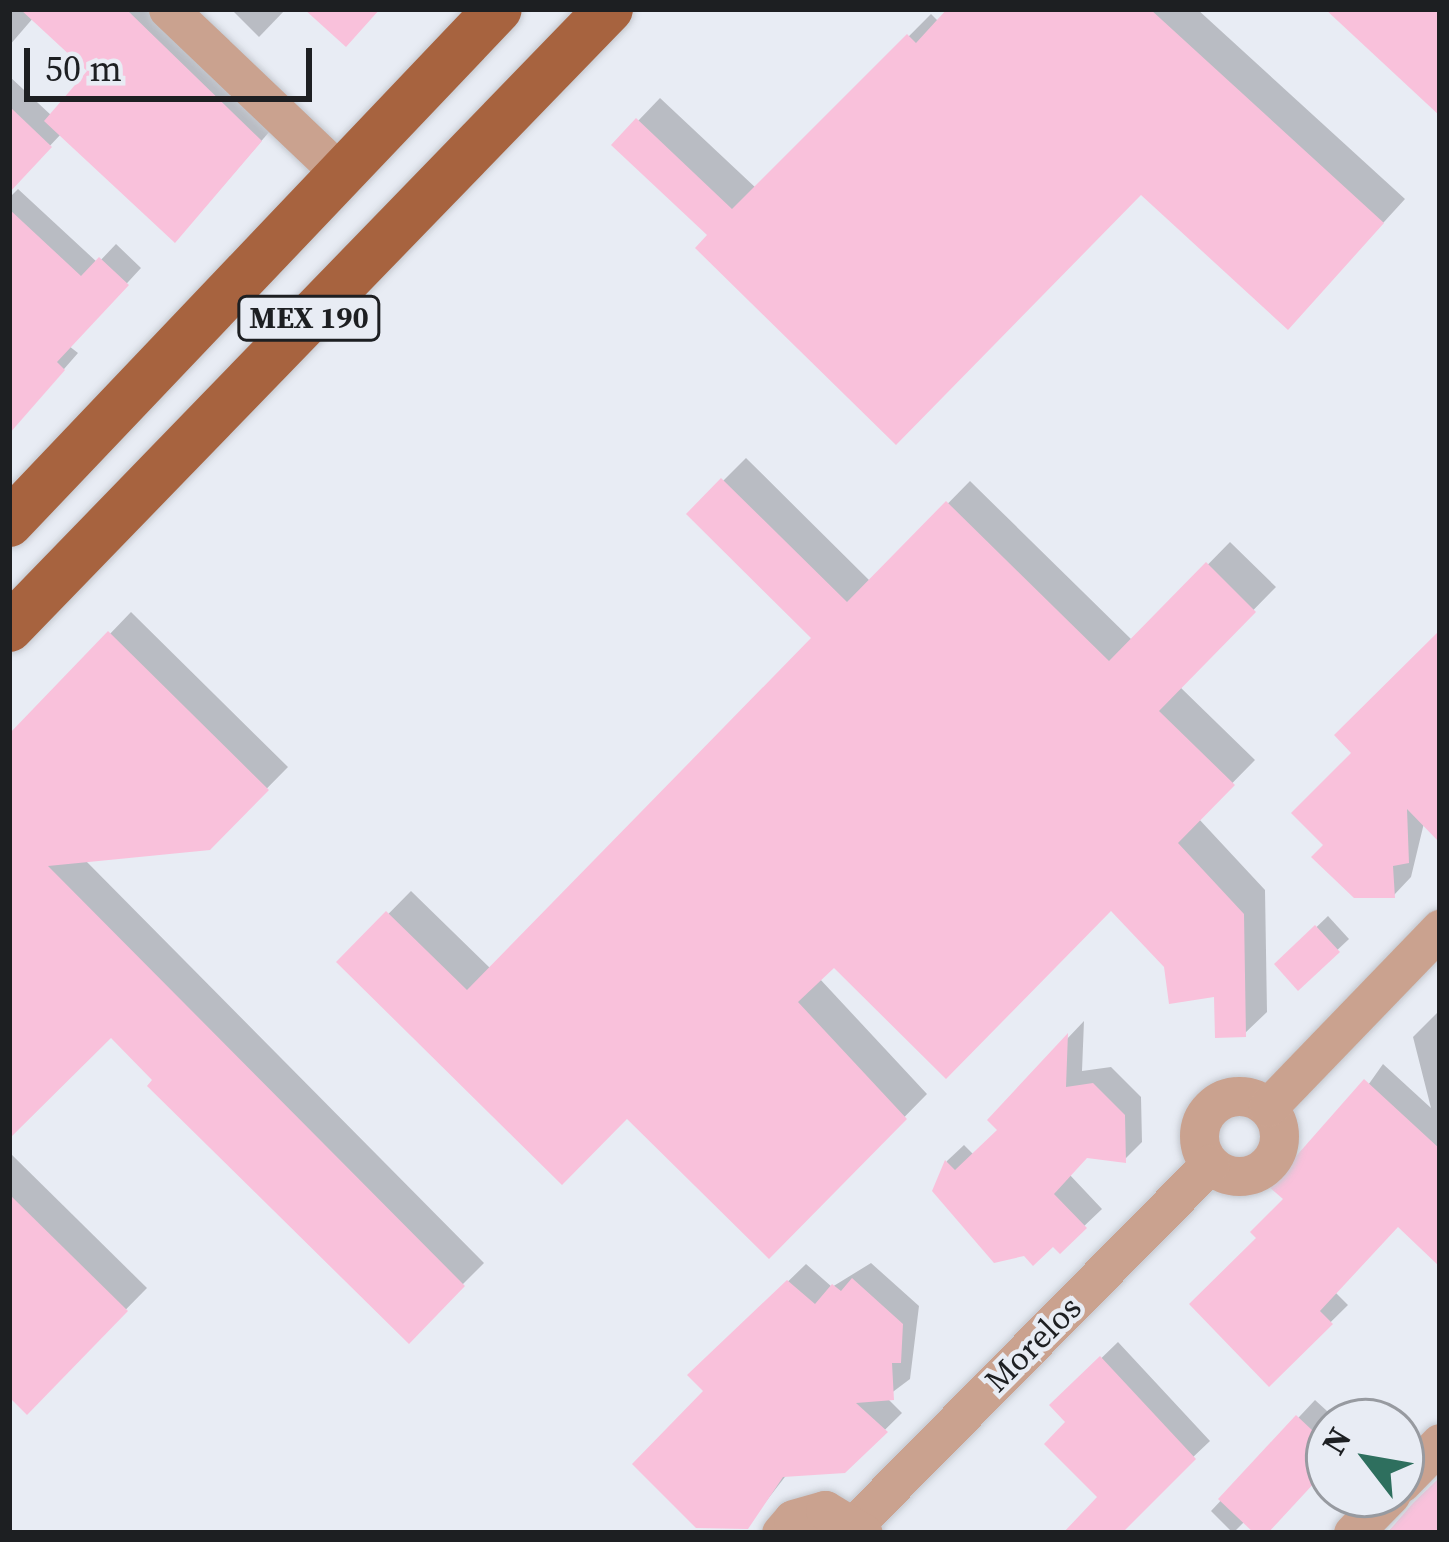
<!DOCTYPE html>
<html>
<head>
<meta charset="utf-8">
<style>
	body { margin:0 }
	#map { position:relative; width:1449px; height:1542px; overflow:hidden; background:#e8ecf4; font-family:"Source Serif 4",serif }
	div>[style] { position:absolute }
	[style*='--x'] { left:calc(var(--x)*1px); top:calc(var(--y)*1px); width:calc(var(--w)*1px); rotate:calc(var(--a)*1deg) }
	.shadow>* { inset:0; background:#0003 }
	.building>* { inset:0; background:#f9c1db }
	.roads { filter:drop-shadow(0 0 3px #c3c7ce) drop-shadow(0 0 3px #c3c7ce) }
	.minor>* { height:39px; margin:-19.5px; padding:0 19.5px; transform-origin:19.5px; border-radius:19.5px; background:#caa28f }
	.minor>.ring { margin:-19.5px; padding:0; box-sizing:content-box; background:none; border:39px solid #caa28f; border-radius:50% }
	.major>* { height:48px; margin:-24px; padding:0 24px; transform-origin:24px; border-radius:24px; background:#a7633f }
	span { translate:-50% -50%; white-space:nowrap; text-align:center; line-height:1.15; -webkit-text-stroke:9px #e8ecf4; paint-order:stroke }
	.shield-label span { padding:3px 9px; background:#e8ecf4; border:3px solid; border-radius:9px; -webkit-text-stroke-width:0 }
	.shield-label { font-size:30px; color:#1d1f22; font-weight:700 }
	.street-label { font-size:33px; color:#1d1f22 }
	.frame { position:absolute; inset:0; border:12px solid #1d1f22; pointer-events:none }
	.north { position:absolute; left:1305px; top:1398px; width:120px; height:120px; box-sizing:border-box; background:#e8ecf4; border:3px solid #979aa0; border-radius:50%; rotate:301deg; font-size:33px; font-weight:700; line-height:48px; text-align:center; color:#1d1f22 }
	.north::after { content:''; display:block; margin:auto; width:42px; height:54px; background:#2e6f5e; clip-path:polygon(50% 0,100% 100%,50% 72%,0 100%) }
	.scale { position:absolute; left:24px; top:48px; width:288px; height:54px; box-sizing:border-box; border:6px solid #1d1f22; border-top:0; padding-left:15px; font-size:36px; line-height:42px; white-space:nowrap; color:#1d1f22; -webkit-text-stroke:9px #e8ecf4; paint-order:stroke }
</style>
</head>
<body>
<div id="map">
	<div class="shadow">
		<div style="clip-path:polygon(9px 9px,158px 9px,276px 124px,191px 223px,62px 133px,9px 189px,9px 76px,52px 116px,91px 71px,34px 17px,9px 46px)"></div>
		<div style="clip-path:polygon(231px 9px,286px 9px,259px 37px)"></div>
		<div style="clip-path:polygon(951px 9px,1197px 9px,1405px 199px,1310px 303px,1141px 191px,711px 235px,615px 145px,660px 98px,757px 189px,931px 14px,939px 22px)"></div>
		<div style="clip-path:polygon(18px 189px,98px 263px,116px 244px,141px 268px,69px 346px,78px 353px,9px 432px,9px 198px)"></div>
		<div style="clip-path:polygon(746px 458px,871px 582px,970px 481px,1133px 641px,1230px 542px,1276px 587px,1179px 686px,1255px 760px,1198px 818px,1265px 890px,1267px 1012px,1244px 1034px,1217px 994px,1166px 965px,1111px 907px,834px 964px,819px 978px,927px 1094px,769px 1255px,627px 1115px,341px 962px,411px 891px,491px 969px,815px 638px,690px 514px)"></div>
		<div style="clip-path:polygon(131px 612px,288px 767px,209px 847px,84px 859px,484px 1263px,408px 1339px,111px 1034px,9px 1135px,9px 739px)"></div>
		<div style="clip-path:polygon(1440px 634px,1440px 839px,1424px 823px,1411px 877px,1394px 895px,1327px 845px,1355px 753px)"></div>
		<div style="clip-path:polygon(1328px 916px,1349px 939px,1298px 987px,1278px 964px)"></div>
		<div style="clip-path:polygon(1440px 1010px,1440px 1263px,1399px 1224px,1335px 1292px,1348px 1305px,1269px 1383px,1260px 1238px,1383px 1064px,1431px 1108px,1413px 1037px)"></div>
		<div style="clip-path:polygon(1084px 1021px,1082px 1071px,1111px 1067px,1141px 1097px,1142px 1142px,1125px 1159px,1087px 1155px,1069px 1174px,1102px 1209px,1060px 1249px,935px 1191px,947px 1161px,964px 1145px,974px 1155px,1001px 1129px,991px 1119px)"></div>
		<div style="clip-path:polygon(9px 1152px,147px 1288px,27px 1410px,9px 1393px)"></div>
		<div style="clip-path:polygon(871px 1263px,919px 1306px,910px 1379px,886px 1397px,902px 1413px,844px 1470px,788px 1473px,747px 1526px,707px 1391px,692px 1375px,806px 1264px,832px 1287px)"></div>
		<div style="clip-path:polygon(1118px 1342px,1210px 1441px,1113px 1533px,1067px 1533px,1101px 1497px,1070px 1422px,1053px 1405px)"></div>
		<div style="clip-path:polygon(1315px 1400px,1339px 1422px,1329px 1422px,1329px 1464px,1264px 1533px,1245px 1521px,1233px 1533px,1211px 1511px)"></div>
	</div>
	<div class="building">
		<div style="clip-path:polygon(20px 9px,126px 9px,262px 141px,175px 243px,44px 121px,87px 71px)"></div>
		<div style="clip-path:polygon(304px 9px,380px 9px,346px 47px)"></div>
		<div style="clip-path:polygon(947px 9px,1150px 9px,1384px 223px,1288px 330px,1141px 195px,896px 445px,695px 248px,707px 235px,611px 145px,636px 118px,732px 209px,907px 34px,916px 43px)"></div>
		<div style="clip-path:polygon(1325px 9px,1440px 9px,1440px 116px)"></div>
		<div style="clip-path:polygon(9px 106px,52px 147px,9px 193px)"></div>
		<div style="clip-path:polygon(9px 209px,81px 276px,99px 257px,129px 285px,57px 362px,65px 370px,9px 434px)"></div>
		<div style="clip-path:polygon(721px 478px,847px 602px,946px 501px,1109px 661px,1206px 562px,1256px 612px,1159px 711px,1235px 785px,1178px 843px,1244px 914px,1246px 1037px,1215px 1038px,1214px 997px,1169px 1004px,1164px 967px,1111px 911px,946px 1079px,834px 968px,798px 1002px,907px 1119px,769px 1259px,627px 1119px,562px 1185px,336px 962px,386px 911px,467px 990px,811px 638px,686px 514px)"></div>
		<div style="clip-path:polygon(1440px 630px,1440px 843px,1407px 809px,1409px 863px,1393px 866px,1395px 898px,1354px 898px,1311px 857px,1323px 845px,1291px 813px,1351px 753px,1334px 735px)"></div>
		<div style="clip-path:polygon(108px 631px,269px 790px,210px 850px,48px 866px,465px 1286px,409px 1344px,147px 1086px,152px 1080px,111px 1038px,9px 1139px,9px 734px)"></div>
		<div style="clip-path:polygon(1315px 925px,1340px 952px,1298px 991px,1274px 964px)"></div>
		<div style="clip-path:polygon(1068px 1033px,1066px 1087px,1093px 1083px,1125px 1115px,1126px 1163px,1087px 1158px,1054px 1194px,1087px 1228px,1060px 1254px,1053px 1247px,1033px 1266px,1024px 1256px,994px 1263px,932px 1191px,945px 1160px,955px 1170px,997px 1130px,987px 1120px)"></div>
		<div style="clip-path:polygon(1364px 1079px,1440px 1149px,1440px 1267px,1398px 1227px,1320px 1311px,1333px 1324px,1269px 1387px,1189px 1304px,1256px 1238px,1250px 1232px,1283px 1199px,1269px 1187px)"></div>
		<div style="clip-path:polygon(9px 1194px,128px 1311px,27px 1415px,9px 1397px)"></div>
		<div style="clip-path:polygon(852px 1278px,903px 1324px,901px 1363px,892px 1363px,894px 1400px,856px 1403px,888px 1432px,845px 1473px,783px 1477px,748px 1529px,696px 1528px,632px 1464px,703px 1391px,687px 1375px,787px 1280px,815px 1304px,832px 1284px,841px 1291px)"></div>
		<div style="clip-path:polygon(1100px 1356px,1196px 1459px,1122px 1533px,1063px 1533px,1097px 1497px,1044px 1444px,1065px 1422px,1049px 1405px)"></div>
		<div style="clip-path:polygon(1296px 1415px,1329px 1446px,1329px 1467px,1268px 1533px,1254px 1533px,1218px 1499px)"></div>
		<div style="clip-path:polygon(1440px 1477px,1440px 1533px,1387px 1533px,1413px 1503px)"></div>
	</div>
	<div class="roads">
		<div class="minor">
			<div style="--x:168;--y:9;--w:236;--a:43.6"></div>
			<div class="ring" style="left:1199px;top:1096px;width:41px;height:41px"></div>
			<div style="--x:1268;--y:1107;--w:248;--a:-46"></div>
			<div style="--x:1401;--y:1483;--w:56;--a:-45.7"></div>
			<div style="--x:856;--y:1523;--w:504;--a:-45.4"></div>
			<div style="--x:781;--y:1533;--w:18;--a:-49"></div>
			<div style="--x:793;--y:1519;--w:33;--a:-16"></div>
			<div style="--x:825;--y:1510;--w:44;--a:31.2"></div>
			<div style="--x:1353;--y:1533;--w:54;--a:-45.7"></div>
		</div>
		<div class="major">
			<div style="--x:9;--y:523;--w:709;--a:-46.43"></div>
			<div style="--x:9;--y:628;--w:862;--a:-45.89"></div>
		</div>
	</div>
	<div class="shield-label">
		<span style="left:309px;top:318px">MEX 190</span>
	</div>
	<div class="street-label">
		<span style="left:1033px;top:1344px;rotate:-45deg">Morelos</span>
	</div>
	<div class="frame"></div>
	<div class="north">N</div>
	<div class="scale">50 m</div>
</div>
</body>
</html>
